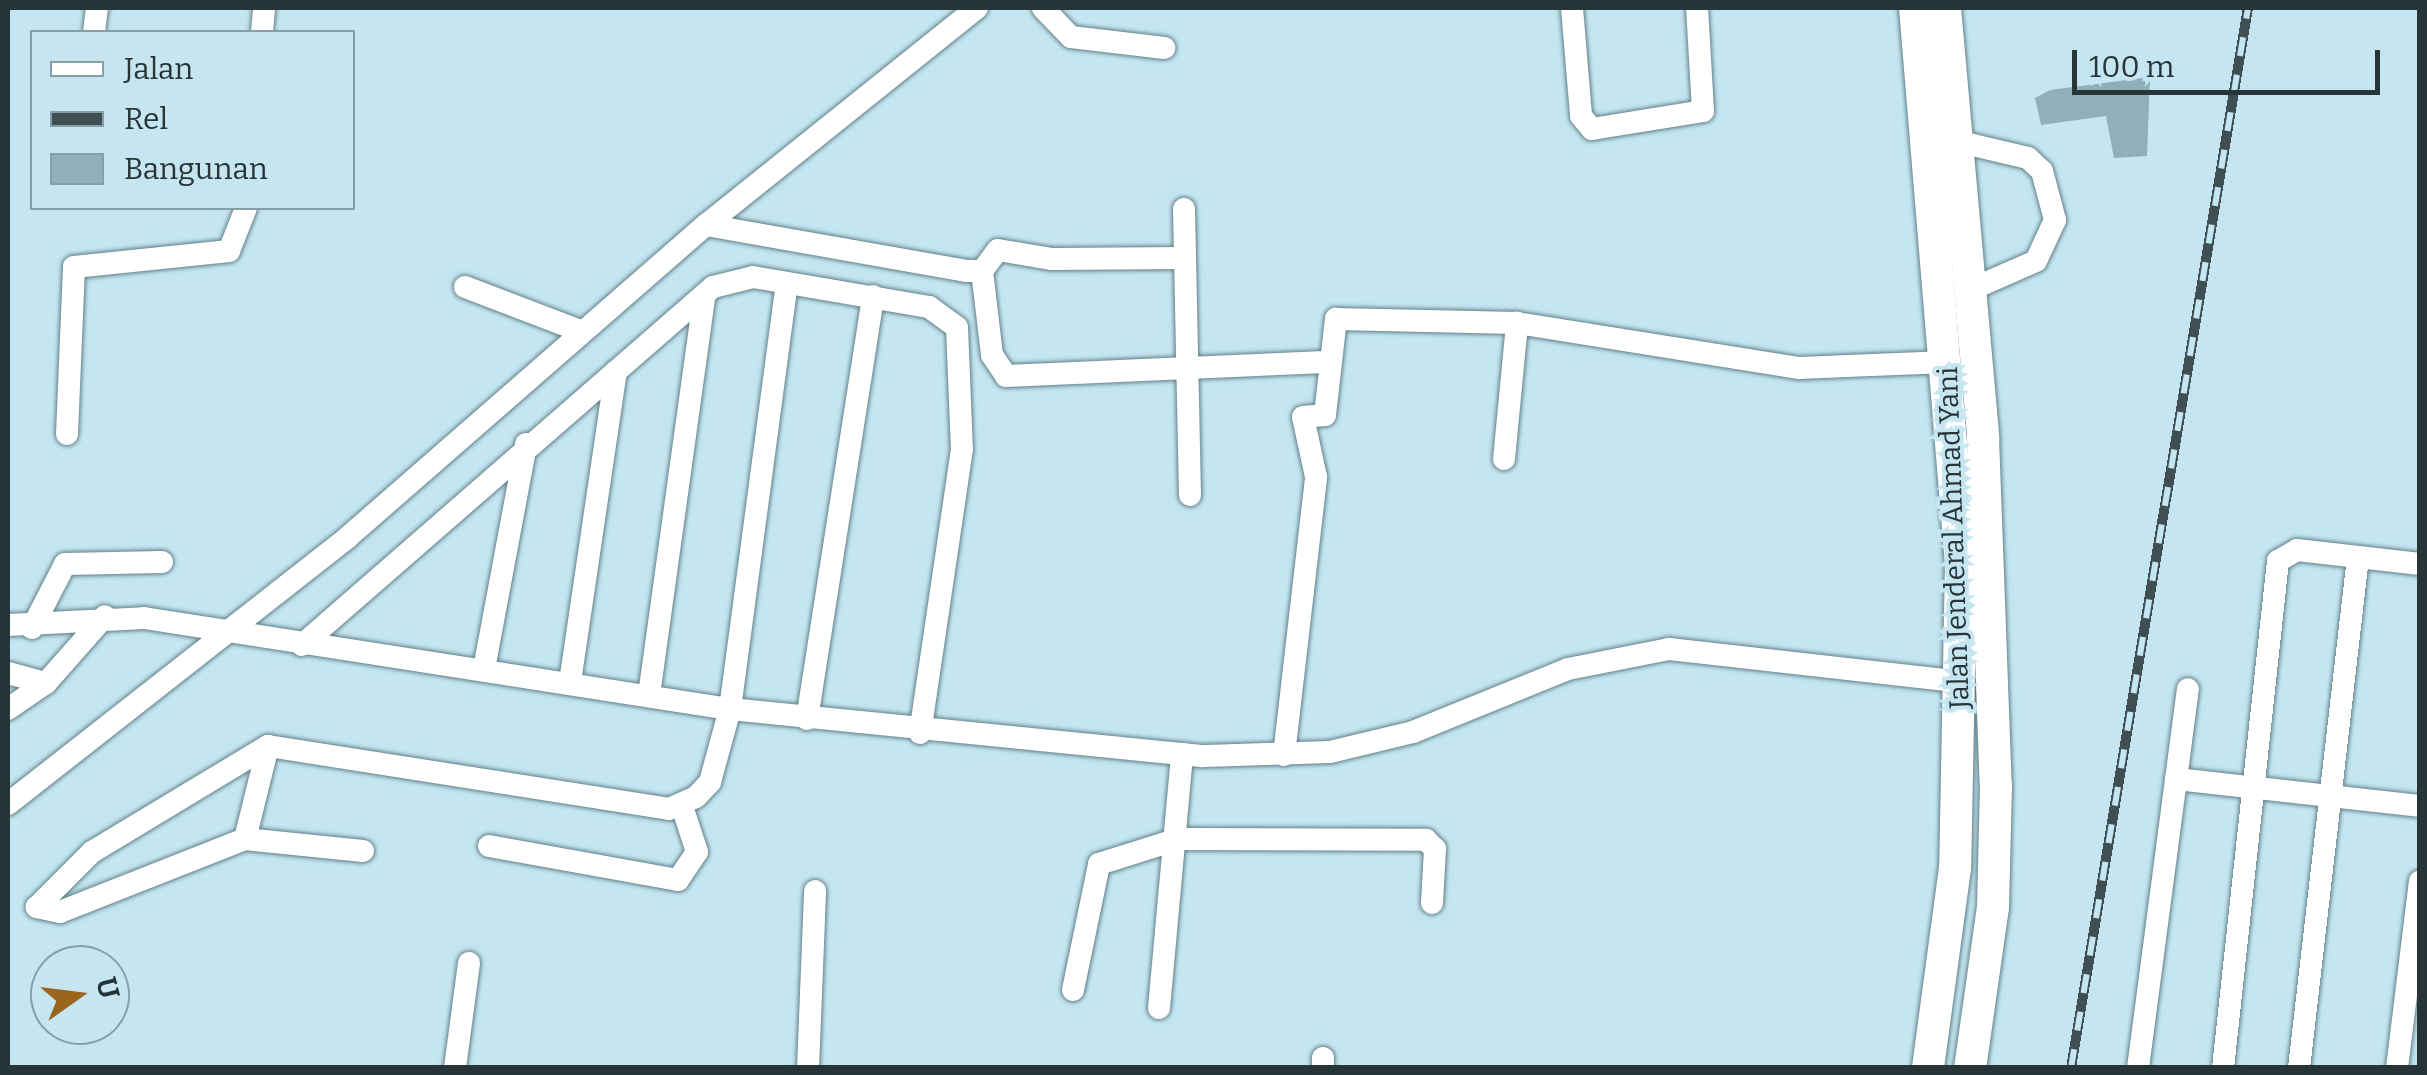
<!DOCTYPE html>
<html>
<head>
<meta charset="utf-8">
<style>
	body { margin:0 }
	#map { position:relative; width:2427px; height:1075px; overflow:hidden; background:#c5e6f1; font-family:Bitter,serif }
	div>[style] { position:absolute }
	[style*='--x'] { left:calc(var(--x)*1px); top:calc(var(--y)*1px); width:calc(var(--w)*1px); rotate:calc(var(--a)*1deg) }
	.building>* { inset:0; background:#8fafb9 }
	.roads { filter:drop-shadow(0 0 2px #618089) drop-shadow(0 0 2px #618089) }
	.minor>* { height:22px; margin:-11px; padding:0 11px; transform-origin:11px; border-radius:11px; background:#fff }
	.highway>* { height:32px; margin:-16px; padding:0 16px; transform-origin:16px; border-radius:16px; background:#fff }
	.rail>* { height:10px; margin-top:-5px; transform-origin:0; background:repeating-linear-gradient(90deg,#c5e6f1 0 19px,#3f4f54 0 38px); box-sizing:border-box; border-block:2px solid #3f4f54 }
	span { translate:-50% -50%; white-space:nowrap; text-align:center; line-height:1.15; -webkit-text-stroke:8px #c5e6f1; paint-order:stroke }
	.street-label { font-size:28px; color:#273438 }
	.frame { position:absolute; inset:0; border:10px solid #273438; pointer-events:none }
	.legend { position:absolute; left:30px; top:30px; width:325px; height:180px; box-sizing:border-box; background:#c5e6f1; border:2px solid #869fa7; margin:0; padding:12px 18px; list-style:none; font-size:30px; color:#273438 }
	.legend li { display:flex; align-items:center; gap:20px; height:50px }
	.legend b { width:50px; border:2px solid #869fa7 }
	.north { position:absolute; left:30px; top:945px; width:100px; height:100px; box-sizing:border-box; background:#c5e6f1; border:2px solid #869fa7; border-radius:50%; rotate:76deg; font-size:28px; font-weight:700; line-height:40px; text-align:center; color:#273438 }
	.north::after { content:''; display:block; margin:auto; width:35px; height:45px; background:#9a651d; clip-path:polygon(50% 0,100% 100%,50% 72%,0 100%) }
	.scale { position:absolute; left:2072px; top:50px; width:308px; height:45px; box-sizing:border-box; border:5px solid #273438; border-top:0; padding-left:12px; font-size:30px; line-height:35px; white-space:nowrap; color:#273438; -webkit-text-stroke:8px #c5e6f1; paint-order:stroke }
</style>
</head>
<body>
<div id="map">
	<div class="building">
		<div style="clip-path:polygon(2150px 77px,2147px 156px,2114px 158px,2106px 116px,2041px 125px,2035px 98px,2050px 90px)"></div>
	</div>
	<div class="roads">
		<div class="minor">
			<div style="--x:1043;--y:8;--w:40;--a:46"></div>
			<div style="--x:1071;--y:37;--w:94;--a:6.7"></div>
			<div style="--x:1572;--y:8;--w:108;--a:85.2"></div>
			<div style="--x:1581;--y:116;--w:17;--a:50"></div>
			<div style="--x:1592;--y:129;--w:112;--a:-9.2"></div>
			<div style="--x:1703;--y:111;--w:103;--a:-93.3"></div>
			<div style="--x:94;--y:32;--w:24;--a:-83"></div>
			<div style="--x:262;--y:32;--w:24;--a:-85"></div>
			<div style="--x:1956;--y:141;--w:74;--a:13.3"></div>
			<div style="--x:2028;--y:158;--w:19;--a:43"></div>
			<div style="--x:2042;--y:171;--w:51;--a:75.1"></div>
			<div style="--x:2055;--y:220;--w:45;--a:114.9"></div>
			<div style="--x:2036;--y:261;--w:72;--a:156.3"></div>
			<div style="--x:1184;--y:209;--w:286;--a:88.8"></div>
			<div style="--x:706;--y:225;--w:264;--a:10"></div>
			<div style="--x:966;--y:271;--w:16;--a:0"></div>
			<div style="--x:982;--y:271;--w:26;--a:-53"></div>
			<div style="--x:998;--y:250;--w:55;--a:9.5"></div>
			<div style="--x:1052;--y:259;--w:132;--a:-0.4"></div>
			<div style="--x:982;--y:271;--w:85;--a:83.2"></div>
			<div style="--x:992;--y:355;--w:25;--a:56"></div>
			<div style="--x:1006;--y:376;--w:319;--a:-2.5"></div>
			<div style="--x:465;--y:287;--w:123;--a:20.9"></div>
			<div style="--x:67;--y:434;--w:167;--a:-87.6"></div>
			<div style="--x:74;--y:267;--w:156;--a:-5.9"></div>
			<div style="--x:229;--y:251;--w:46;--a:-68.4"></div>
			<div style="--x:1504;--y:459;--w:137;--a:-84.5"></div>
			<div style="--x:8;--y:625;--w:136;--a:-2.9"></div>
			<div style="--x:144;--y:618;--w:593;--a:8.83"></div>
			<div style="--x:730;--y:709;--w:476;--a:5.7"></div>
			<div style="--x:1204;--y:756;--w:126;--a:-1.8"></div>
			<div style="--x:1330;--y:752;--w:85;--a:-13.5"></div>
			<div style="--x:1413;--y:732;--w:167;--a:-22.1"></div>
			<div style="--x:1568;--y:669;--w:103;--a:-11.2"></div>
			<div style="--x:1669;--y:649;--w:295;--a:6.4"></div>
			<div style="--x:32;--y:628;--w:72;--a:-62.7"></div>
			<div style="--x:65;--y:564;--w:97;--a:-1.2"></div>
			<div style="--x:302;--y:645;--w:545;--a:-41.06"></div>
			<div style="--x:713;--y:287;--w:41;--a:-14"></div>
			<div style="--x:753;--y:277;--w:179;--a:9.7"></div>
			<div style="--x:929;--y:307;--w:34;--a:36"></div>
			<div style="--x:957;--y:327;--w:122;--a:87.7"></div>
			<div style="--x:962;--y:449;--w:287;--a:98.4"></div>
			<div style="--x:484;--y:669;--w:229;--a:-79.4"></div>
			<div style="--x:8;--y:673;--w:39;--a:15"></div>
			<div style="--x:570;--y:682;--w:314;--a:-81.6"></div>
			<div style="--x:649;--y:695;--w:401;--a:-82.1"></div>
			<div style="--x:8;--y:709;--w:46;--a:-34.4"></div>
			<div style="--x:46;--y:683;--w:89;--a:-48.6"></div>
			<div style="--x:807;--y:719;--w:428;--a:-81.1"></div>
			<div style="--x:1284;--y:755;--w:280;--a:-83.4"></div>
			<div style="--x:1316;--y:477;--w:61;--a:-102.2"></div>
			<div style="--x:1303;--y:417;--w:22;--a:-5"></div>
			<div style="--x:1325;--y:415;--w:97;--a:-83.5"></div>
			<div style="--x:1336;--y:319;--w:181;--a:1.3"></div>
			<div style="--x:1517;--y:323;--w:286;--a:9.1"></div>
			<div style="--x:1799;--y:368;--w:149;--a:-2.3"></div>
			<div style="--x:2176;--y:779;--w:245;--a:6.3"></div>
			<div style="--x:8;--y:804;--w:432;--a:-38.1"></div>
			<div style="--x:348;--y:537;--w:475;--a:-41.1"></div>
			<div style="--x:706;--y:225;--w:347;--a:-38.7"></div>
			<div style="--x:245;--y:839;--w:96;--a:-76.1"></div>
			<div style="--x:489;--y:846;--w:192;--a:10.2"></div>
			<div style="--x:678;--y:880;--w:34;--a:-56"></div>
			<div style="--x:697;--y:852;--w:48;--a:-108.1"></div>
			<div style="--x:363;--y:851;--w:119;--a:-174.2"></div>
			<div style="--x:245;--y:839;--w:199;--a:158.5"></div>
			<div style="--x:60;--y:912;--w:24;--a:-168"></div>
			<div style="--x:37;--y:907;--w:78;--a:-45"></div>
			<div style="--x:92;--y:852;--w:205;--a:-31.1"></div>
			<div style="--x:268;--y:746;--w:406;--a:8.9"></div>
			<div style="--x:669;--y:809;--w:30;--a:-24"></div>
			<div style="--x:696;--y:797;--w:21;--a:-47"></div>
			<div style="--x:710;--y:782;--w:76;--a:-74.7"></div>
			<div style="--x:730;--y:709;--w:426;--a:-82.4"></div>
			<div style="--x:1073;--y:990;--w:129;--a:-78.3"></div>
			<div style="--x:1099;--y:864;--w:83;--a:-17.6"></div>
			<div style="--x:1178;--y:839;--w:248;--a:0.2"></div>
			<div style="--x:1426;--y:840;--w:13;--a:45"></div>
			<div style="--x:1435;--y:849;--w:54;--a:93.2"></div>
			<div style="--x:1159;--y:1008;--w:255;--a:-84.8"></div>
			<div style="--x:455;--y:1068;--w:106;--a:-82.4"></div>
			<div style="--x:808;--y:1068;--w:177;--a:-87.7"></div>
			<div style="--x:1323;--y:1068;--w:10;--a:-90"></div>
			<div style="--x:2138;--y:1068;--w:382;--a:-82.5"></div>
			<div style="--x:2223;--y:1068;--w:510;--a:-83.81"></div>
			<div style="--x:2278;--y:561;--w:22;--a:-30"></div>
			<div style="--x:2297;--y:550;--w:124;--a:6.5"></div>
			<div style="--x:2299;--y:1068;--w:514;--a:-83.41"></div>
			<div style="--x:2397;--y:1068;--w:188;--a:-83"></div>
		</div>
		<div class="highway">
			<div style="--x:1915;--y:8;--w:558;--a:85.27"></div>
			<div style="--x:1961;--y:564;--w:304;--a:91.1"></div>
			<div style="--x:1955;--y:868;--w:202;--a:97.7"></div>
			<div style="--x:1945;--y:8;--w:432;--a:84.9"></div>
			<div style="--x:1983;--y:438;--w:347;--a:87.9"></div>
			<div style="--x:1996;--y:785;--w:122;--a:91.4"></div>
			<div style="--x:1993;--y:907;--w:163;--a:98.1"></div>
		</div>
	</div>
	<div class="rail">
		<div style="--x:2071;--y:1068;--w:1075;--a:-80.52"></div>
	</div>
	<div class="street-label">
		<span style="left:1954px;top:538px;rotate:-92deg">Jalan Jenderal Ahmad Yani</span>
	</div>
	<div class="frame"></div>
	<ul class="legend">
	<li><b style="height:12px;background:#fff"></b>Jalan</li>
	<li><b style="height:12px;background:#3f4f54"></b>Rel</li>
	<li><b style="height:28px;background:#8fafb9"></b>Bangunan</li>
	</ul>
	<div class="north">U</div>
	<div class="scale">100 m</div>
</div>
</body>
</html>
